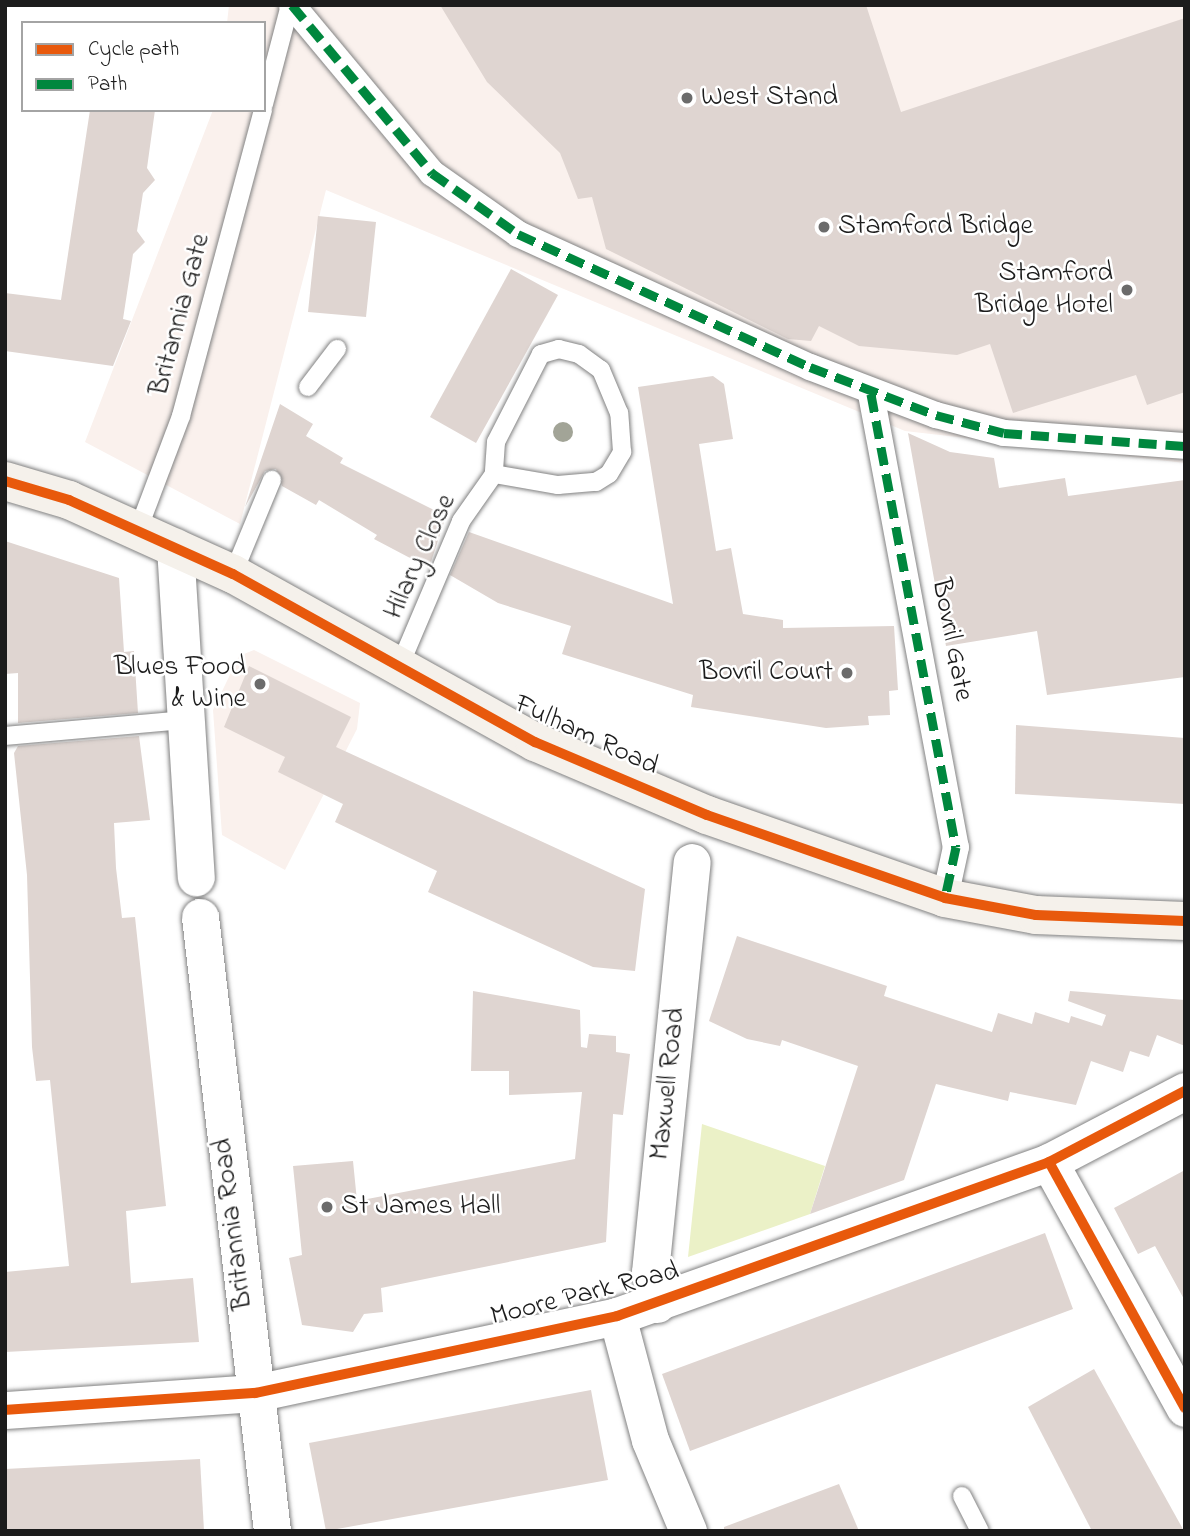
<!DOCTYPE html>
<html>
<head>
<meta charset="utf-8">
<style>
	body { margin:0 }
	#map { position:relative; width:1190px; height:1536px; overflow:hidden; background:#fff; font-family:"Indie Flower",sans-serif }
	div>[style] { position:absolute }
	[style*='--x'] { left:calc(var(--x)*1px); top:calc(var(--y)*1px); width:calc(var(--w)*1px); rotate:calc(var(--a)*1deg) }
	.built>* { inset:0; background:#faf1ed }
	.green>* { inset:0; background:#ebf1c7 }
	.building>* { inset:0; background:#dfd5d1 }
	.roads { filter:drop-shadow(0 0 2px #828282) drop-shadow(0 0 2px #828282) }
	.service>* { height:18px; margin:-9px; padding:0 9px; transform-origin:9px; border-radius:9px; background:#fff }
	.pedestrian>* { height:26px; margin:-13px; padding:0 13px; transform-origin:13px; border-radius:13px; background:#fff }
	.minor>* { height:37px; margin:-18.5px; padding:0 18.5px; transform-origin:18.5px; border-radius:18.5px; background:#fff }
	.primary>* { height:38px; margin:-19px; padding:0 19px; transform-origin:19px; border-radius:19px; background:#f5f1eb }
	.quiet>* { height:9px; margin-top:-4.5px; transform-origin:0; background:repeating-linear-gradient(90deg,#00873e 0 18px,transparent 0 27px) }
	.cycleway>* { height:10px; margin:-5px; padding:0 5px; transform-origin:5px; border-radius:5px; background:#e8590c }
	.trees>* { width:20px; height:20px; margin:-10px; border-radius:50%; background:#a2a497 }
	.dots>* { width:19px; height:19px; translate:-50% -50%; box-sizing:border-box; border:4px solid #fff; border-radius:50% }
	span { translate:-50% -50%; white-space:nowrap; text-align:center; line-height:1.15; -webkit-text-stroke:5px #fff; paint-order:stroke }
	.poi-label { font-size:28px; color:#1c1c1c }
	.left { translate:0 -50%; text-align:left }
	.right { translate:-100% -50%; text-align:right }
	.street-label { font-size:28px; color:#1c1c1c }
	.frame { position:absolute; inset:0; border:7px solid #1c1c1c; pointer-events:none }
	.legend { position:absolute; left:21px; top:21px; width:245px; height:91px; box-sizing:border-box; background:#fff; border:2px solid #a4a4a4; margin:0; padding:9px 12px; list-style:none; font-size:21px; color:#1c1c1c }
	.legend li { display:flex; align-items:center; gap:14px; height:35px }
	.legend b { width:35px; border:2px solid #a4a4a4 }
</style>
</head>
<body>
<div id="map">
	<div class="built">
		<div style="clip-path:polygon(229px 5px,1185px 5px,1185px 463px,905px 431px,326px 190px,240px 524px,85px 442px,213px 110px,264px 110px,264px 23px,227px 23px)"></div>
		<div style="clip-path:polygon(254px 650px,360px 703px,357px 729px,285px 870px,222px 835px,213px 710px,239px 656px)"></div>
	</div>
	<div class="green">
		<div style="clip-path:polygon(702px 1124px,825px 1166px,810px 1214px,688px 1257px)"></div>
	</div>
	<div class="building">
		<div style="clip-path:polygon(440px 5px,866px 5px,901px 112px,1185px 18px,1185px 392px,1147px 405px,1136px 375px,1013px 413px,990px 344px,957px 355px,859px 346px,819px 326px,811px 341px,788px 339px,606px 249px,592px 197px,578px 199px,560px 153px,487px 82px)"></div>
		<div style="clip-path:polygon(90px 110px,155px 110px,147px 168px,155px 180px,143px 193px,137px 231px,145px 242px,133px 254px,123px 319px,131px 321px,113px 366px,5px 351px,5px 293px,61px 300px)"></div>
		<div style="clip-path:polygon(318px 216px,376px 222px,366px 317px,308px 312px)"></div>
		<div style="clip-path:polygon(511px 269px,558px 295px,476px 443px,430px 417px)"></div>
		<div style="clip-path:polygon(713px 376px,724px 384px,733px 439px,699px 444px,716px 551px,731px 548px,743px 614px,783px 620px,783px 628px,894px 626px,898px 690px,889px 691px,890px 715px,868px 716px,869px 725px,826px 728px,691px 707px,693px 695px,562px 654px,571px 626px,498px 603px,450px 575px,469px 532px,673px 604px,638px 387px)"></div>
		<div style="clip-path:polygon(280px 404px,313px 424px,306px 436px,343px 458px,340px 463px,446px 516px,429px 568px,374px 539px,377px 535px,319px 500px,316px 505px,282px 486px,276px 469px,265px 471px,245px 507px)"></div>
		<div style="clip-path:polygon(908px 433px,950px 452px,994px 458px,999px 488px,1065px 478px,1068px 496px,1185px 480px,1185px 677px,1047px 695px,1037px 631px,946px 646px)"></div>
		<div style="clip-path:polygon(5px 541px,119px 578px,124px 652px,134px 651px,138px 713px,18px 723px,18px 673px,5px 674px)"></div>
		<div style="clip-path:polygon(249px 666px,351px 717px,336px 747px,645px 889px,635px 971px,593px 967px,428px 892px,437px 871px,335px 822px,343px 804px,278px 772px,285px 757px,224px 727px)"></div>
		<div style="clip-path:polygon(1016px 725px,1185px 738px,1185px 804px,1015px 794px)"></div>
		<div style="clip-path:polygon(139px 736px,150px 820px,114px 823px,116px 868px,122px 918px,135px 917px,166px 1206px,126px 1211px,131px 1283px,193px 1278px,199px 1342px,5px 1352px,5px 1272px,69px 1266px,50px 1080px,36px 1081px,32px 1047px,27px 875px,14px 753px,18px 746px)"></div>
		<div style="clip-path:polygon(737px 936px,887px 986px,884px 996px,992px 1032px,998px 1013px,1032px 1024px,1035px 1012px,1069px 1023px,1071px 1016px,1102px 1026px,1106px 1015px,1068px 1001px,1070px 991px,1185px 1000px,1185px 1046px,1157px 1035px,1149px 1057px,1130px 1051px,1123px 1072px,1091px 1061px,1076px 1105px,1010px 1092px,1008px 1101px,936px 1084px,904px 1180px,810px 1214px,858px 1066px,782px 1040px,780px 1046px,747px 1039px,709px 1021px)"></div>
		<div style="clip-path:polygon(473px 991px,580px 1010px,581px 1047px,587px 1048px,589px 1034px,616px 1036px,616px 1052px,630px 1054px,623px 1115px,613px 1114px,606px 1242px,381px 1288px,383px 1312px,364px 1314px,353px 1332px,302px 1325px,289px 1258px,302px 1255px,293px 1166px,353px 1161px,357px 1201px,575px 1159px,582px 1092px,509px 1095px,509px 1071px,471px 1071px)"></div>
		<div style="clip-path:polygon(1185px 1170px,1185px 1301px,1155px 1246px,1138px 1254px,1114px 1208px)"></div>
		<div style="clip-path:polygon(1045px 1233px,1073px 1309px,690px 1451px,662px 1374px)"></div>
		<div style="clip-path:polygon(1094px 1369px,1184px 1531px,1092px 1531px,1028px 1407px)"></div>
		<div style="clip-path:polygon(591px 1390px,608px 1480px,326px 1531px,309px 1443px)"></div>
		<div style="clip-path:polygon(200px 1459px,204px 1531px,5px 1531px,5px 1469px)"></div>
		<div style="clip-path:polygon(839px 1484px,859px 1531px,724px 1531px,724px 1527px)"></div>
	</div>
	<div class="roads">
		<div class="service">
			<div style="--x:264;--y:104;--w:102;--a:-75.3"></div>
			<div style="--x:308;--y:387;--w:48;--a:-52.7"></div>
			<div style="--x:138;--y:530;--w:122;--a:-69.3"></div>
			<div style="--x:181;--y:416;--w:317;--a:-75"></div>
			<div style="--x:233;--y:574;--w:102;--a:-67.5"></div>
			<div style="--x:400;--y:665;--w:156;--a:-67"></div>
			<div style="--x:461;--y:521;--w:57;--a:-54.9"></div>
			<div style="--x:494;--y:474;--w:65;--a:9.8"></div>
			<div style="--x:558;--y:485;--w:38;--a:-5"></div>
			<div style="--x:596;--y:482;--w:15;--a:-32"></div>
			<div style="--x:609;--y:474;--w:26;--a:-59"></div>
			<div style="--x:622;--y:452;--w:39;--a:-94"></div>
			<div style="--x:619;--y:413;--w:47;--a:-112.7"></div>
			<div style="--x:601;--y:370;--w:27;--a:-144"></div>
			<div style="--x:579;--y:354;--w:21;--a:-166"></div>
			<div style="--x:559;--y:349;--w:19;--a:164"></div>
			<div style="--x:541;--y:354;--w:99;--a:117.1"></div>
			<div style="--x:496;--y:442;--w:32;--a:94"></div>
			<div style="--x:5;--y:736;--w:181;--a:-5.1"></div>
			<div style="--x:962;--y:1496;--w:39;--a:63"></div>
		</div>
		<div class="pedestrian">
			<div style="--x:292;--y:5;--w:219;--a:50.2"></div>
			<div style="--x:432;--y:173;--w:105;--a:35.3"></div>
			<div style="--x:518;--y:234;--w:321;--a:24.5"></div>
			<div style="--x:810;--y:367;--w:135;--a:20.9"></div>
			<div style="--x:936;--y:415;--w:70;--a:14.8"></div>
			<div style="--x:1004;--y:433;--w:181;--a:4.1"></div>
			<div style="--x:871;--y:394;--w:461;--a:79.4"></div>
			<div style="--x:956;--y:847;--w:52;--a:102.2"></div>
		</div>
		<div class="minor">
			<div style="--x:175;--y:547;--w:331;--a:86.4"></div>
			<div style="--x:200;--y:917;--w:618;--a:83.31"></div>
			<div style="--x:1049;--y:1162;--w:281;--a:61.1"></div>
			<div style="--x:657;--y:1304;--w:33;--a:-102"></div>
			<div style="--x:650;--y:1272;--w:412;--a:-84.2"></div>
			<div style="--x:617;--y:1316;--w:128;--a:75.1"></div>
			<div style="--x:650;--y:1440;--w:99;--a:67.3"></div>
			<div style="--x:5;--y:1410;--w:251;--a:-3.9"></div>
			<div style="--x:255;--y:1393;--w:370;--a:-12"></div>
			<div style="--x:617;--y:1316;--w:459;--a:-19.6"></div>
			<div style="--x:1049;--y:1162;--w:153;--a:-27.6"></div>
		</div>
		<div class="primary">
			<div style="--x:5;--y:481;--w:67;--a:16.5"></div>
			<div style="--x:69;--y:500;--w:180;--a:24.3"></div>
			<div style="--x:233;--y:574;--w:346;--a:29.1"></div>
			<div style="--x:535;--y:742;--w:187;--a:23"></div>
			<div style="--x:707;--y:815;--w:252;--a:19.2"></div>
			<div style="--x:945;--y:898;--w:93;--a:10.6"></div>
			<div style="--x:1036;--y:915;--w:149;--a:2.3"></div>
		</div>
	</div>
	<div class="quiet">
		<div style="--x:292;--y:5;--w:219;--a:50.2"></div>
		<div style="--x:432;--y:173;--w:105;--a:35.3"></div>
		<div style="--x:518;--y:234;--w:321;--a:24.5"></div>
		<div style="--x:810;--y:367;--w:135;--a:20.9"></div>
		<div style="--x:936;--y:415;--w:70;--a:14.8"></div>
		<div style="--x:1004;--y:433;--w:181;--a:4.1"></div>
		<div style="--x:871;--y:394;--w:461;--a:79.4"></div>
		<div style="--x:956;--y:847;--w:52;--a:102.2"></div>
	</div>
	<div class="cycleway">
		<div style="--x:5;--y:481;--w:67;--a:16.5"></div>
		<div style="--x:69;--y:500;--w:180;--a:24.3"></div>
		<div style="--x:233;--y:574;--w:346;--a:29.1"></div>
		<div style="--x:535;--y:742;--w:187;--a:23"></div>
		<div style="--x:707;--y:815;--w:252;--a:19.2"></div>
		<div style="--x:945;--y:898;--w:93;--a:10.6"></div>
		<div style="--x:1036;--y:915;--w:149;--a:2.3"></div>
		<div style="--x:1049;--y:1162;--w:281;--a:61.1"></div>
		<div style="--x:5;--y:1410;--w:251;--a:-3.9"></div>
		<div style="--x:255;--y:1393;--w:370;--a:-12"></div>
		<div style="--x:617;--y:1316;--w:459;--a:-19.6"></div>
		<div style="--x:1049;--y:1162;--w:153;--a:-27.6"></div>
	</div>
	<div class="trees">
		<div style="left:563px;top:432px"></div>
	</div>
	<div class="dots">
		<div style="left:687px;top:98px;background:#6b6b6b"></div>
		<div style="left:824px;top:227px;background:#6b6b6b"></div>
		<div style="left:1127px;top:290px;background:#6b6b6b"></div>
		<div style="left:847px;top:673px;background:#6b6b6b"></div>
		<div style="left:260px;top:684px;background:#6b6b6b"></div>
		<div style="left:327px;top:1207px;background:#6b6b6b"></div>
	</div>
	<div class="poi-label">
		<span class="left" style="left:701px;top:98px">West Stand</span>
		<span class="left" style="left:838px;top:227px">Stamford Bridge</span>
		<span class="right" style="left:1113px;top:290px">Stamford<br>Bridge Hotel</span>
		<span class="right" style="left:246px;top:684px">Blues Food<br>&amp; Wine</span>
		<span class="right" style="left:833px;top:673px">Bovril Court</span>
		<span class="left" style="left:341px;top:1207px">St James Hall</span>
	</div>
	<div class="street-label">
		<span style="left:181px;top:315px;rotate:-75deg">Britannia Gate</span>
		<span style="left:421px;top:557px;rotate:-65deg">Hilary Close</span>
		<span style="left:951px;top:640px;rotate:79deg">Bovril Gate</span>
		<span style="left:586px;top:736px;rotate:25deg">Fulham Road</span>
		<span style="left:669px;top:1084px;rotate:-84deg">Maxwell Road</span>
		<span style="left:234px;top:1224px;rotate:-97deg">Britannia Road</span>
		<span style="left:585px;top:1295px;rotate:-14deg">Moore Park Road</span>
	</div>
	<div class="frame"></div>
	<ul class="legend">
	<li><b style="height:9px;background:#e8590c"></b>Cycle path</li>
	<li><b style="height:9px;background:#00873e"></b>Path</li>
	</ul>
</div>
</body>
</html>
